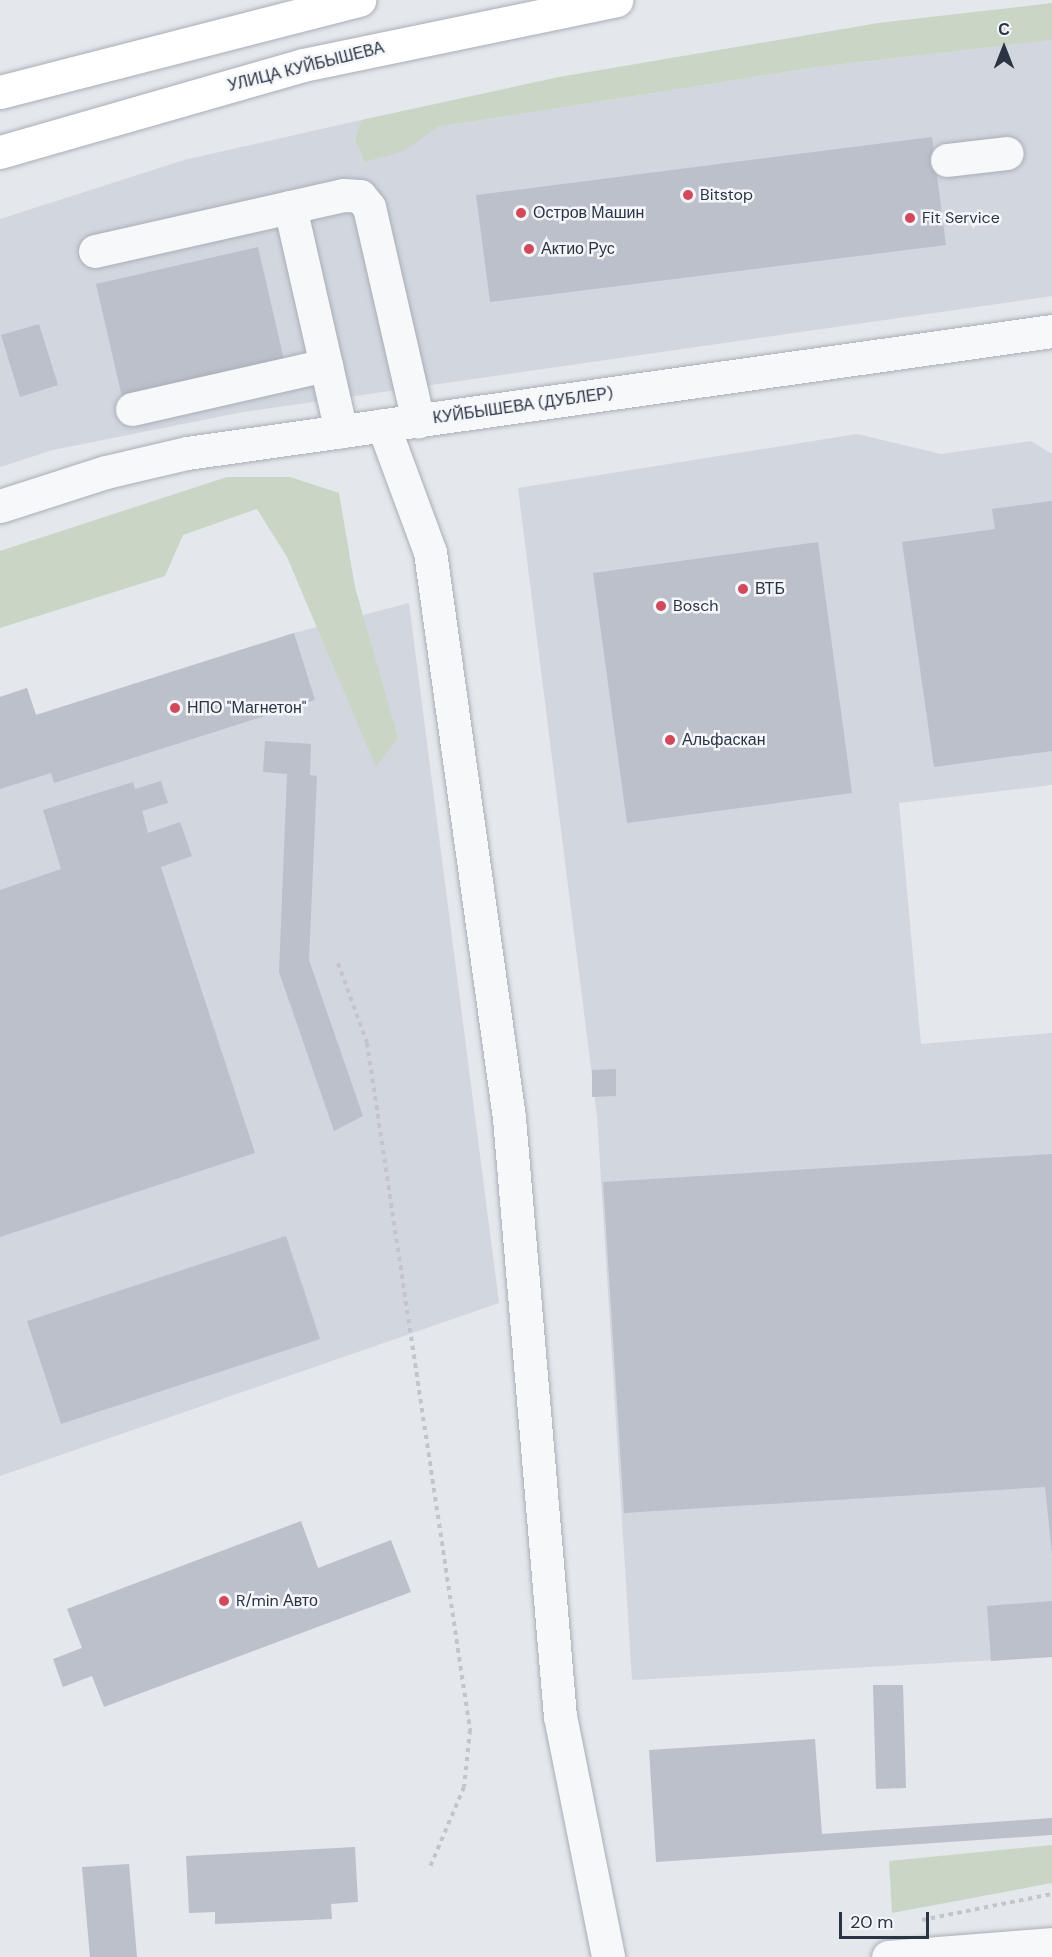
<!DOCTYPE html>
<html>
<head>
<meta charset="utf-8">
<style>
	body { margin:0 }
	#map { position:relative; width:1052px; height:1957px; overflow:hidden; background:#e4e7ec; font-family:"DM Sans",sans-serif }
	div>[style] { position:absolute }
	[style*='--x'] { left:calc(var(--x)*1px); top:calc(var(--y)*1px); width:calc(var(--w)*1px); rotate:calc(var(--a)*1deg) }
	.built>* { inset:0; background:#d2d6de }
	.green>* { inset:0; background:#c9d6c5 }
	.building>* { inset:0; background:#bbc0ca }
	.path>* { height:4px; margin-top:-2px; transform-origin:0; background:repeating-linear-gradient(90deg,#c2c5cb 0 4.5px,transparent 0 9px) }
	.roads { filter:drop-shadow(0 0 2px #a9aeb7) drop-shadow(0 0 2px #a9aeb7) }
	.minor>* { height:33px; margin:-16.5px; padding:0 16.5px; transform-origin:16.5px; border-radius:16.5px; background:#f7f8fa }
	.highway>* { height:33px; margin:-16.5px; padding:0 16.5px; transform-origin:16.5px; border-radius:16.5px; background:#fff }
	.dots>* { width:16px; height:16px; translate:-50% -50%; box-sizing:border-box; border:3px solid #f4f6f9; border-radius:50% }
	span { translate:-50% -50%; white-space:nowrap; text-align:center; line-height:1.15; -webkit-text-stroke:5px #f4f6f9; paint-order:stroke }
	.street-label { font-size:16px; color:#2b3445 }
	.poi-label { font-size:16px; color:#2b3445 }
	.left { translate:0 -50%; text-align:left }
	.north { position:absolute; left:974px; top:18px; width:60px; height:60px; -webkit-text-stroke:4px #f4f6f9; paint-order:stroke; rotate:0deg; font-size:16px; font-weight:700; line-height:24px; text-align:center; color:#2b3445 }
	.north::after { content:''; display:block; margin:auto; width:21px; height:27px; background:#2b3445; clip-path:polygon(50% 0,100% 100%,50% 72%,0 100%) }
	.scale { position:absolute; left:839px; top:1912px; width:90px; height:27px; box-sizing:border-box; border:3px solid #2b3445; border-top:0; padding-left:8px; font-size:18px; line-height:21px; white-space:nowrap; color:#2b3445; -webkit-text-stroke:4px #f4f6f9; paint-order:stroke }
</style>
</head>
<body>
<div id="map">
	<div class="built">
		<div style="clip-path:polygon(1052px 40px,1052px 296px,243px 412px,53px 450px,0 467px,0 219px,184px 160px,361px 120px,355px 139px,364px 162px,402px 151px,438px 127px,817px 67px)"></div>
		<div style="clip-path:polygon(857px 434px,941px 454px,1031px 441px,1052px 454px,1052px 785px,899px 803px,921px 1044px,1052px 1033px,1052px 1657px,632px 1680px,597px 1116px,518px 488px)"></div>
		<div style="clip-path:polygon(409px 603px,499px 1303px,0 1476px,0 697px,27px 688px,36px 715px,294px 633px)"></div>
	</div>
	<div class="green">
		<div style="clip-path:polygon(1052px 3px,1052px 40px,817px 67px,438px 127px,402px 152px,364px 162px,355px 139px,361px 120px,559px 77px,878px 23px)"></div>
		<div style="clip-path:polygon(227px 477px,290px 477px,339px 493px,355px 587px,398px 738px,376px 767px,287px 557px,257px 509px,183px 535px,165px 576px,0 628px,0 551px)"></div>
		<div style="clip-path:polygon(1052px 1845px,1052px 1883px,892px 1913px,889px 1861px)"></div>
	</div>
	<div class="building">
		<div style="clip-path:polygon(932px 137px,946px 245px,490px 302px,476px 195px)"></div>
		<div style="clip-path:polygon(258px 247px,284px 360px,122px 397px,96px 284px)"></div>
		<div style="clip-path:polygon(39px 324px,58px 385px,20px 397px,1px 335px)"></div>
		<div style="clip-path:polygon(1052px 501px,1052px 751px,934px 767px,902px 542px,995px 529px,992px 509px)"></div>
		<div style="clip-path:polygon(818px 542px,852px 793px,627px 823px,593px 573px)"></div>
		<div style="clip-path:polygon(294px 633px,315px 700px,54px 783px,51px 773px,0 789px,0 697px,27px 688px,36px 715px)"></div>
		<div style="clip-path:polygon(265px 741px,311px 744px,310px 775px,317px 776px,309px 960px,363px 1116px,334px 1131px,279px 972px,287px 774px,263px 772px)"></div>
		<div style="clip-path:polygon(161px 781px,168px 803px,142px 811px,148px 833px,180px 822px,192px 856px,161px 867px,255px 1153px,0 1237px,0 890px,61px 869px,43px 810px,133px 782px,135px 789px)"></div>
		<div style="clip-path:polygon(616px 1069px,616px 1096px,592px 1097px,592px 1070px)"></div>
		<div style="clip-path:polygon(1052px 1154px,1052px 1554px,1045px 1487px,624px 1513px,603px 1182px)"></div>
		<div style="clip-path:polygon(286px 1236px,320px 1339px,61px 1424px,27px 1321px)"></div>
		<div style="clip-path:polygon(301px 1521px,318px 1568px,391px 1540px,411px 1592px,104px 1707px,92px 1676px,63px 1687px,53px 1659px,82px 1648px,67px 1609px)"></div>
		<div style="clip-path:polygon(1052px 1601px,1052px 1657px,991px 1661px,987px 1606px)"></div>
		<div style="clip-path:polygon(873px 1685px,903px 1685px,906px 1788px,876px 1789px)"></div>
		<div style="clip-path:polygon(815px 1739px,822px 1834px,1052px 1818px,1052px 1835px,656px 1862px,649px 1750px)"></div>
		<div style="clip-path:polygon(355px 1847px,358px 1902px,331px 1904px,332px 1919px,215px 1924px,215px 1912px,189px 1913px,186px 1856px)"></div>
		<div style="clip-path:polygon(129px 1864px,137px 1957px,90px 1957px,82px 1867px)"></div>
	</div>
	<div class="path">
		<div style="--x:338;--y:963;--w:85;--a:70.1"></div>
		<div style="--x:367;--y:1043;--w:695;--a:81.47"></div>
		<div style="--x:470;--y:1730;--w:57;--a:96"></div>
		<div style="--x:464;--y:1787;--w:87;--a:113"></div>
		<div style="--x:922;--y:1920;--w:133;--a:-11.3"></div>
	</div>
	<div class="roads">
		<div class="minor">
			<div style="--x:947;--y:160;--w:60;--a:-6.7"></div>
			<div style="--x:290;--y:207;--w:230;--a:77.2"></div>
			<div style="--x:95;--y:251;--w:254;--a:-12.7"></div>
			<div style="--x:343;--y:195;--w:17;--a:3"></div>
			<div style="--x:360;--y:196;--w:14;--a:51"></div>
			<div style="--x:369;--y:207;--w:220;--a:77.1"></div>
			<div style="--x:132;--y:409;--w:199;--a:-12.8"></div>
			<div style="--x:383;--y:425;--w:135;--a:69.7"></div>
			<div style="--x:430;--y:552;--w:571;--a:82.05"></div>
			<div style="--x:509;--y:1118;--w:600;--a:85.13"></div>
			<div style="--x:560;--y:1716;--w:246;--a:78.7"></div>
			<div style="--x:0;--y:506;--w:111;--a:-17.8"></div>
			<div style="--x:106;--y:472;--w:83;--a:-13.2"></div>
			<div style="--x:187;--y:453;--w:874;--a:-8.03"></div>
			<div style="--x:888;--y:1957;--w:165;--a:-4.5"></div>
		</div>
		<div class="highway">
			<div style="--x:0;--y:92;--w:371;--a:-14.4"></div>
			<div style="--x:0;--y:152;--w:315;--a:-16"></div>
			<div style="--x:303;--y:65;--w:320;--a:-11.7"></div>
		</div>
	</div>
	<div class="dots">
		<div style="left:688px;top:195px;background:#d1495b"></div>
		<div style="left:521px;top:213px;background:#d1495b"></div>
		<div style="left:910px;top:218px;background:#d1495b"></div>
		<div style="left:529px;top:249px;background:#d1495b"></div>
		<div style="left:743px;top:589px;background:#d1495b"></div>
		<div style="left:661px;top:606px;background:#d1495b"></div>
		<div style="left:175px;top:708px;background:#d1495b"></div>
		<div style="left:670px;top:740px;background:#d1495b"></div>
		<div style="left:224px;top:1601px;background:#d1495b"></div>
	</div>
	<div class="street-label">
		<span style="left:306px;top:67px;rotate:-14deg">УЛИЦА КУЙБЫШЕВА</span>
		<span style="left:523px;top:406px;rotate:-8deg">КУЙБЫШЕВА (ДУБЛЕР)</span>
	</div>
	<div class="poi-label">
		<span class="left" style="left:700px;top:195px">Bitstop</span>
		<span class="left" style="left:533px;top:213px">Остров Машин</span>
		<span class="left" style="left:922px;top:218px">Fit Service</span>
		<span class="left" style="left:541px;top:249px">Актио Рус</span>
		<span class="left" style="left:755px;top:589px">ВТБ</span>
		<span class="left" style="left:673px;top:606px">Bosch</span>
		<span class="left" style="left:187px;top:708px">НПО "Магнетон"</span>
		<span class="left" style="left:682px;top:740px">Альфаскан</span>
		<span class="left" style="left:236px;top:1601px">R/min Авто</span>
	</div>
	<div class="north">С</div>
	<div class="scale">20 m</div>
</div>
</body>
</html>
